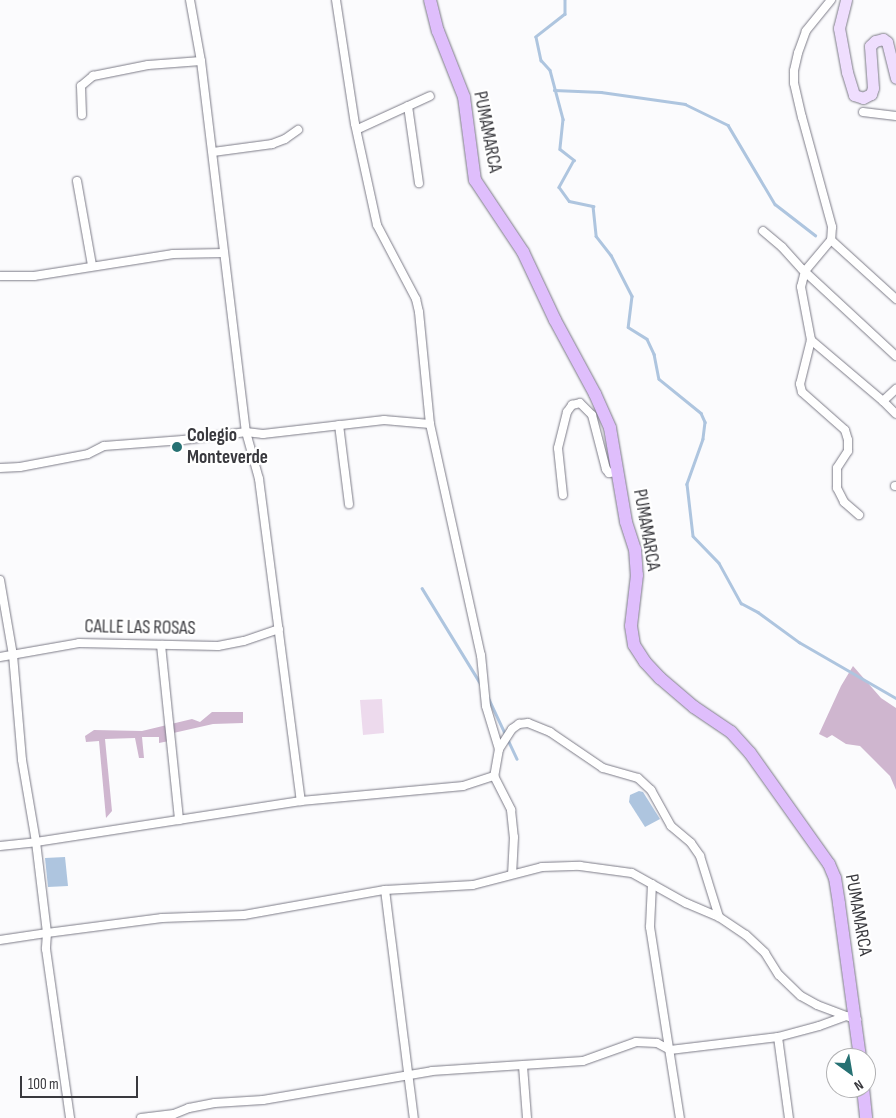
<!DOCTYPE html>
<html>
<head>
<meta charset="utf-8">
<style>
	body { margin:0 }
	#map { position:relative; width:896px; height:1118px; overflow:hidden; background:#fbfbfd; font-family:"Sofia Sans Condensed",sans-serif }
	div>[style] { position:absolute }
	[style*='--x'] { left:calc(var(--x)*1px); top:calc(var(--y)*1px); width:calc(var(--w)*1px); rotate:calc(var(--a)*1deg) }
	.green>* { inset:0; background:#eddaed }
	.forest>* { inset:0; background:#cfb6cf }
	.water>* { inset:0; background:#aec5df }
	.stream>* { height:2.5px; margin:-1.25px; padding:0 1.25px; transform-origin:1.25px; border-radius:1.25px; background:#aec5df }
	.roads { filter:drop-shadow(0 0 1px #7c7b87) drop-shadow(0 0 1px #7c7b87) }
	.street>* { height:8px; margin:-4px; padding:0 4px; transform-origin:4px; border-radius:4px; background:#fff }
	.secondary>* { height:11px; margin:-5.5px; padding:0 5.5px; transform-origin:5.5px; border-radius:5.5px; background:#efdefe }
	.primary>* { height:12px; margin:-6px; padding:0 6px; transform-origin:6px; border-radius:6px; background:#dfbefc }
	.dots>* { width:14px; height:14px; translate:-50% -50%; box-sizing:border-box; border:2px solid #fff; border-radius:50% }
	span { translate:-50% -50%; white-space:nowrap; text-align:center; line-height:1.15; -webkit-text-stroke:4.5px #fff; paint-order:stroke }
	.street-label { font-size:19px; color:#39393e }
	.poi-label { font-size:19px; color:#39393e; font-weight:700 }
	.left { translate:0 -50%; text-align:left }
	.north { position:absolute; left:826px; top:1048px; width:50px; height:50px; box-sizing:border-box; background:#fff; border:1px solid #b0b0b2; border-radius:50%; rotate:148deg; font-size:14px; font-weight:700; line-height:20px; text-align:center; color:#39393e }
	.north::after { content:''; display:block; margin:auto; width:18px; height:22px; background:#267173; clip-path:polygon(50% 0,100% 100%,50% 72%,0 100%) }
	.scale { position:absolute; left:20px; top:1076px; width:118px; height:22px; box-sizing:border-box; border:2px solid #39393e; border-top:0; padding-left:6px; font-size:15px; line-height:18px; white-space:nowrap; color:#39393e; -webkit-text-stroke:4px #fff; paint-order:stroke }
</style>
</head>
<body>
<div id="map">
	<div class="green">
		<div style="clip-path:polygon(382px 699px,384px 733px,363px 735px,360px 700px)"></div>
	</div>
	<div class="forest">
		<div style="clip-path:polygon(853px 666px,881px 698px,896px 708px,896px 790px,890px 776px,860px 746px,846px 744px,832px 735px,827px 738px,819px 734px,841px 686px)"></div>
		<div style="clip-path:polygon(212px 712px,243px 712px,243px 723px,213px 724px,169px 734px,169px 741px,159px 743px,159px 737px,142px 737px,144px 758px,139px 758px,135px 738px,105px 739px,112px 811px,106px 818px,99px 741px,86px 742px,85px 736px,94px 730px,142px 731px,192px 719px,200px 722px)"></div>
	</div>
	<div class="water">
		<div style="clip-path:polygon(639px 791px,643px 792px,660px 819px,645px 827px,629px 802px,630px 795px)"></div>
		<div style="clip-path:polygon(65px 857px,68px 886px,48px 887px,45px 858px)"></div>
	</div>
	<div class="stream">
		<div style="--x:565;--y:0;--w:14;--a:90"></div>
		<div style="--x:565;--y:14;--w:37;--a:142"></div>
		<div style="--x:536;--y:37;--w:24;--a:78"></div>
		<div style="--x:541;--y:60;--w:13;--a:48"></div>
		<div style="--x:550;--y:70;--w:51;--a:75.1"></div>
		<div style="--x:563;--y:119;--w:30;--a:96"></div>
		<div style="--x:560;--y:149;--w:18;--a:38"></div>
		<div style="--x:574;--y:160;--w:31;--a:119"></div>
		<div style="--x:559;--y:187;--w:17;--a:54"></div>
		<div style="--x:569;--y:201;--w:25;--a:12"></div>
		<div style="--x:593;--y:206;--w:30;--a:84"></div>
		<div style="--x:596;--y:236;--w:24;--a:52"></div>
		<div style="--x:611;--y:255;--w:46;--a:62.9"></div>
		<div style="--x:632;--y:296;--w:31;--a:97"></div>
		<div style="--x:628;--y:327;--w:22;--a:32"></div>
		<div style="--x:647;--y:339;--w:17;--a:65"></div>
		<div style="--x:654;--y:354;--w:25;--a:79"></div>
		<div style="--x:659;--y:379;--w:54;--a:39"></div>
		<div style="--x:701;--y:413;--w:10;--a:66"></div>
		<div style="--x:705;--y:422;--w:17;--a:97"></div>
		<div style="--x:703;--y:439;--w:48;--a:109.6"></div>
		<div style="--x:687;--y:484;--w:52;--a:83.4"></div>
		<div style="--x:693;--y:536;--w:37;--a:46"></div>
		<div style="--x:719;--y:563;--w:46;--a:61.2"></div>
		<div style="--x:741;--y:603;--w:19;--a:28"></div>
		<div style="--x:758;--y:612;--w:51;--a:36.2"></div>
		<div style="--x:799;--y:642;--w:112;--a:30"></div>
		<div style="--x:554;--y:90;--w:47;--a:2.4"></div>
		<div style="--x:601;--y:92;--w:85;--a:8.1"></div>
		<div style="--x:685;--y:104;--w:48;--a:26"></div>
		<div style="--x:728;--y:125;--w:92;--a:59.3"></div>
		<div style="--x:775;--y:204;--w:51;--a:37.8"></div>
		<div style="--x:422;--y:588;--w:115;--a:58.5"></div>
		<div style="--x:488;--y:697;--w:68;--a:64.9"></div>
	</div>
	<div class="roads">
		<div class="street">
			<div style="--x:190;--y:0;--w:62;--a:79.8"></div>
			<div style="--x:201;--y:61;--w:374;--a:83.1"></div>
			<div style="--x:246;--y:432;--w:49;--a:74.5"></div>
			<div style="--x:259;--y:479;--w:325;--a:82.6"></div>
			<div style="--x:336;--y:0;--w:125;--a:81.3"></div>
			<div style="--x:355;--y:124;--w:103;--a:77.7"></div>
			<div style="--x:377;--y:225;--w:84;--a:62.2"></div>
			<div style="--x:416;--y:299;--w:13;--a:77"></div>
			<div style="--x:419;--y:312;--w:113;--a:84.4"></div>
			<div style="--x:430;--y:424;--w:237;--a:77.6"></div>
			<div style="--x:481;--y:655;--w:51;--a:84.4"></div>
			<div style="--x:486;--y:706;--w:45;--a:73.2"></div>
			<div style="--x:499;--y:749;--w:27;--a:100"></div>
			<div style="--x:494;--y:776;--w:38;--a:63"></div>
			<div style="--x:511;--y:810;--w:27;--a:84"></div>
			<div style="--x:514;--y:837;--w:37;--a:93"></div>
			<div style="--x:831;--y:0;--w:40;--a:129"></div>
			<div style="--x:806;--y:31;--w:23;--a:110"></div>
			<div style="--x:798;--y:53;--w:18;--a:103"></div>
			<div style="--x:794;--y:71;--w:12;--a:90"></div>
			<div style="--x:794;--y:83;--w:35;--a:77"></div>
			<div style="--x:802;--y:117;--w:114;--a:74.7"></div>
			<div style="--x:832;--y:227;--w:13;--a:94"></div>
			<div style="--x:831;--y:240;--w:40;--a:130"></div>
			<div style="--x:805;--y:271;--w:16;--a:104"></div>
			<div style="--x:801;--y:287;--w:54;--a:79.3"></div>
			<div style="--x:811;--y:340;--w:94;--a:40.3"></div>
			<div style="--x:883;--y:401;--w:18;--a:-43"></div>
			<div style="--x:408;--y:106;--w:78;--a:81.9"></div>
			<div style="--x:863;--y:112;--w:33;--a:7"></div>
			<div style="--x:82;--y:115;--w:29;--a:-92"></div>
			<div style="--x:81;--y:86;--w:16;--a:-40"></div>
			<div style="--x:93;--y:76;--w:56;--a:-11.3"></div>
			<div style="--x:148;--y:65;--w:53;--a:-4.3"></div>
			<div style="--x:358;--y:129;--w:79;--a:-24.6"></div>
			<div style="--x:213;--y:152;--w:60;--a:-7.7"></div>
			<div style="--x:272;--y:144;--w:14;--a:-21"></div>
			<div style="--x:285;--y:139;--w:16;--a:-35"></div>
			<div style="--x:77;--y:181;--w:85;--a:79.9"></div>
			<div style="--x:763;--y:231;--w:25;--a:40"></div>
			<div style="--x:782;--y:247;--w:30;--a:48"></div>
			<div style="--x:802;--y:269;--w:128;--a:42.8"></div>
			<div style="--x:831;--y:240;--w:88;--a:42.2"></div>
			<div style="--x:0;--y:276;--w:34;--a:0"></div>
			<div style="--x:34;--y:276;--w:141;--a:-9"></div>
			<div style="--x:173;--y:254;--w:51;--a:-1.1"></div>
			<div style="--x:811;--y:340;--w:45;--a:104"></div>
			<div style="--x:800;--y:384;--w:8;--a:76"></div>
			<div style="--x:802;--y:392;--w:57;--a:41.5"></div>
			<div style="--x:845;--y:430;--w:10;--a:73"></div>
			<div style="--x:848;--y:440;--w:11;--a:90"></div>
			<div style="--x:848;--y:451;--w:20;--a:123"></div>
			<div style="--x:837;--y:468;--w:20;--a:90"></div>
			<div style="--x:837;--y:488;--w:16;--a:63"></div>
			<div style="--x:844;--y:502;--w:20;--a:41"></div>
			<div style="--x:883;--y:401;--w:18;--a:45"></div>
			<div style="--x:339;--y:425;--w:80;--a:82.8"></div>
			<div style="--x:0;--y:468;--w:20;--a:-3"></div>
			<div style="--x:20;--y:467;--w:69;--a:-10.8"></div>
			<div style="--x:88;--y:454;--w:18;--a:-27"></div>
			<div style="--x:104;--y:446;--w:79;--a:-4.3"></div>
			<div style="--x:183;--y:440;--w:64;--a:-7.2"></div>
			<div style="--x:246;--y:432;--w:17;--a:7"></div>
			<div style="--x:263;--y:434;--w:122;--a:-6.6"></div>
			<div style="--x:384;--y:420;--w:46;--a:5"></div>
			<div style="--x:895;--y:486;--w:1;--a:0"></div>
			<div style="--x:563;--y:495;--w:47;--a:-96.1"></div>
			<div style="--x:558;--y:448;--w:37;--a:-76"></div>
			<div style="--x:567;--y:412;--w:9;--a:-54"></div>
			<div style="--x:572;--y:405;--w:8;--a:-14"></div>
			<div style="--x:580;--y:403;--w:17;--a:45"></div>
			<div style="--x:592;--y:415;--w:56;--a:75.5"></div>
			<div style="--x:606;--y:469;--w:5;--a:53"></div>
			<div style="--x:609;--y:473;--w:8;--a:-7"></div>
			<div style="--x:0;--y:580;--w:76;--a:80.2"></div>
			<div style="--x:13;--y:655;--w:105;--a:85.1"></div>
			<div style="--x:22;--y:760;--w:83;--a:80.3"></div>
			<div style="--x:36;--y:842;--w:268;--a:-8.8"></div>
			<div style="--x:301;--y:801;--w:163;--a:-5.3"></div>
			<div style="--x:463;--y:786;--w:33;--a:-18"></div>
			<div style="--x:161;--y:645;--w:176;--a:84.1"></div>
			<div style="--x:0;--y:657;--w:80;--a:-10"></div>
			<div style="--x:79;--y:643;--w:139;--a:1.2"></div>
			<div style="--x:218;--y:646;--w:26;--a:-11"></div>
			<div style="--x:244;--y:641;--w:37;--a:-19"></div>
			<div style="--x:499;--y:749;--w:24;--a:-57"></div>
			<div style="--x:512;--y:729;--w:9;--a:-36"></div>
			<div style="--x:519;--y:724;--w:9;--a:-6"></div>
			<div style="--x:528;--y:723;--w:24;--a:22"></div>
			<div style="--x:550;--y:732;--w:64;--a:34.2"></div>
			<div style="--x:603;--y:768;--w:36;--a:16"></div>
			<div style="--x:638;--y:778;--w:18;--a:43"></div>
			<div style="--x:651;--y:790;--w:41;--a:60.9"></div>
			<div style="--x:671;--y:826;--w:26;--a:40"></div>
			<div style="--x:691;--y:843;--w:16;--a:55"></div>
			<div style="--x:700;--y:856;--w:64;--a:72.7"></div>
			<div style="--x:0;--y:846;--w:36;--a:-6"></div>
			<div style="--x:36;--y:842;--w:92;--a:83.1"></div>
			<div style="--x:47;--y:933;--w:116;--a:-7.4"></div>
			<div style="--x:162;--y:918;--w:82;--a:-2.1"></div>
			<div style="--x:244;--y:915;--w:143;--a:-10.1"></div>
			<div style="--x:385;--y:890;--w:88;--a:-3.3"></div>
			<div style="--x:473;--y:885;--w:71;--a:-14.6"></div>
			<div style="--x:542;--y:867;--w:38;--a:-2"></div>
			<div style="--x:580;--y:866;--w:52;--a:7.7"></div>
			<div style="--x:632;--y:873;--w:62;--a:29.1"></div>
			<div style="--x:686;--y:903;--w:36;--a:23"></div>
			<div style="--x:719;--y:917;--w:32;--a:34"></div>
			<div style="--x:746;--y:935;--w:26;--a:43"></div>
			<div style="--x:765;--y:953;--w:26;--a:58"></div>
			<div style="--x:779;--y:975;--w:30;--a:44"></div>
			<div style="--x:801;--y:996;--w:18;--a:29"></div>
			<div style="--x:817;--y:1005;--w:43;--a:20.6"></div>
			<div style="--x:652;--y:884;--w:43;--a:92.7"></div>
			<div style="--x:650;--y:927;--w:193;--a:81.1"></div>
			<div style="--x:385;--y:890;--w:230;--a:82.8"></div>
			<div style="--x:0;--y:940;--w:48;--a:-8.5"></div>
			<div style="--x:47;--y:933;--w:16;--a:94"></div>
			<div style="--x:46;--y:949;--w:171;--a:81.9"></div>
			<div style="--x:778;--y:1037;--w:82;--a:82.3"></div>
			<div style="--x:523;--y:1066;--w:52;--a:85.6"></div>
			<div style="--x:141;--y:1118;--w:33;--a:-7"></div>
			<div style="--x:174;--y:1114;--w:16;--a:-22"></div>
			<div style="--x:189;--y:1108;--w:26;--a:-11"></div>
			<div style="--x:215;--y:1103;--w:48;--a:-3.6"></div>
			<div style="--x:263;--y:1100;--w:171;--a:-9.7"></div>
			<div style="--x:432;--y:1071;--w:151;--a:-3.8"></div>
			<div style="--x:583;--y:1061;--w:56;--a:-19.7"></div>
			<div style="--x:636;--y:1042;--w:21;--a:3"></div>
			<div style="--x:657;--y:1043;--w:15;--a:28"></div>
			<div style="--x:670;--y:1050;--w:109;--a:-6.9"></div>
			<div style="--x:778;--y:1037;--w:42;--a:-15"></div>
			<div style="--x:819;--y:1026;--w:29;--a:-20"></div>
		</div>
		<div class="secondary">
			<div style="--x:846;--y:0;--w:29;--a:104"></div>
			<div style="--x:839;--y:28;--w:45;--a:79.7"></div>
			<div style="--x:847;--y:72;--w:24;--a:73"></div>
			<div style="--x:854;--y:95;--w:9;--a:18"></div>
			<div style="--x:863;--y:98;--w:9;--a:-27"></div>
			<div style="--x:871;--y:94;--w:6;--a:-72"></div>
			<div style="--x:873;--y:88;--w:42;--a:-94.1"></div>
			<div style="--x:870;--y:46;--w:7;--a:-45"></div>
			<div style="--x:875;--y:41;--w:8;--a:-14"></div>
			<div style="--x:883;--y:39;--w:5;--a:37"></div>
			<div style="--x:887;--y:42;--w:37;--a:76"></div>
		</div>
		<div class="primary">
			<div style="--x:430;--y:0;--w:32;--a:76"></div>
			<div style="--x:438;--y:31;--w:71;--a:68.5"></div>
			<div style="--x:464;--y:97;--w:84;--a:82.5"></div>
			<div style="--x:475;--y:180;--w:87;--a:56.3"></div>
			<div style="--x:523;--y:252;--w:75;--a:64.8"></div>
			<div style="--x:555;--y:320;--w:84;--a:61.6"></div>
			<div style="--x:595;--y:394;--w:37;--a:66"></div>
			<div style="--x:610;--y:428;--w:95;--a:80.3"></div>
			<div style="--x:626;--y:522;--w:28;--a:72"></div>
			<div style="--x:635;--y:549;--w:26;--a:86"></div>
			<div style="--x:637;--y:575;--w:51;--a:96.7"></div>
			<div style="--x:631;--y:626;--w:19;--a:81"></div>
			<div style="--x:634;--y:645;--w:20;--a:57"></div>
			<div style="--x:645;--y:662;--w:22;--a:47"></div>
			<div style="--x:660;--y:678;--w:45;--a:40.5"></div>
			<div style="--x:694;--y:707;--w:45;--a:34"></div>
			<div style="--x:731;--y:732;--w:28;--a:48"></div>
			<div style="--x:750;--y:753;--w:136;--a:54.6"></div>
			<div style="--x:829;--y:864;--w:15;--a:67"></div>
			<div style="--x:835;--y:878;--w:26;--a:81"></div>
			<div style="--x:839;--y:904;--w:155;--a:82.2"></div>
			<div style="--x:863;--y:1088;--w:30;--a:84"></div>
		</div>
	</div>
	<div class="dots">
		<div style="left:177px;top:447px;background:#267173"></div>
	</div>
	<div class="street-label">
		<span style="left:487px;top:132px;rotate:79deg">PUMAMARCA</span>
		<span style="left:646px;top:530px;rotate:80deg">PUMAMARCA</span>
		<span style="left:140px;top:628px;rotate:1deg">CALLE LAS ROSAS</span>
		<span style="left:858px;top:915px;rotate:80deg">PUMAMARCA</span>
	</div>
	<div class="poi-label">
		<span class="left" style="left:187px;top:447px">Colegio<br>Monteverde</span>
	</div>
	<div class="north">N</div>
	<div class="scale">100 m</div>
</div>
</body>
</html>
